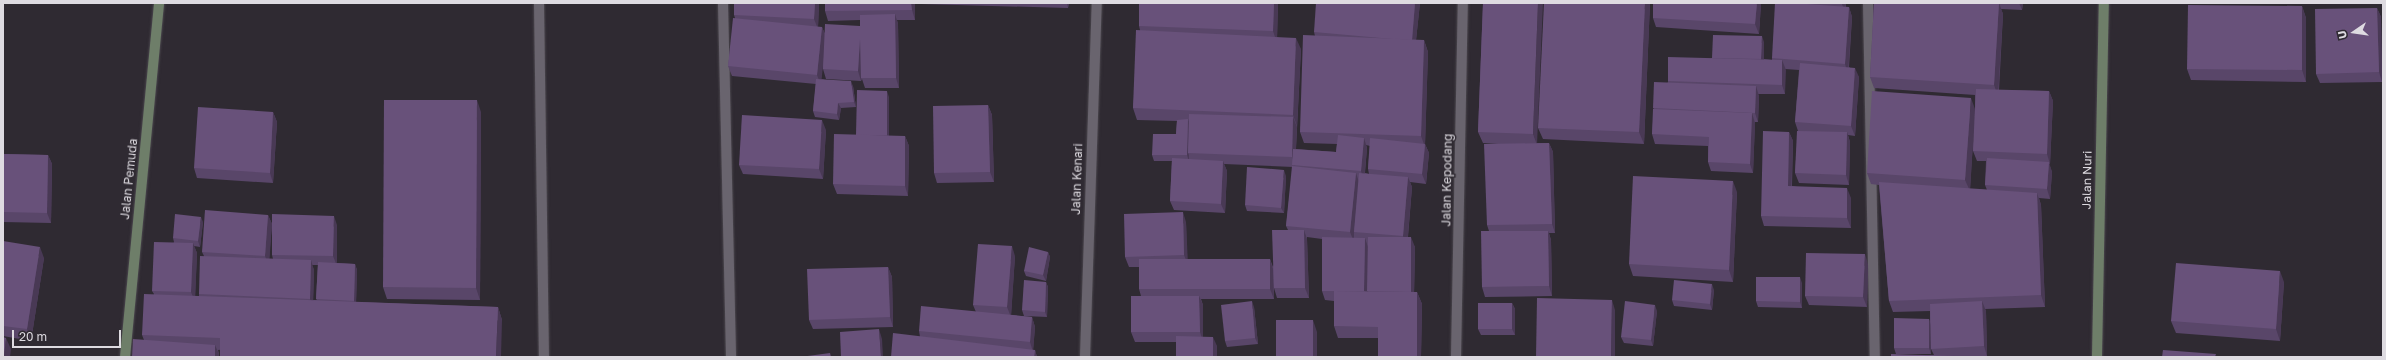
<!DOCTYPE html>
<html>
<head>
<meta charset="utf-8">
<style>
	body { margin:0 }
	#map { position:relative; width:2386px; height:360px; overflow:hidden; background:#2f2a32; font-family:"Golos Text",sans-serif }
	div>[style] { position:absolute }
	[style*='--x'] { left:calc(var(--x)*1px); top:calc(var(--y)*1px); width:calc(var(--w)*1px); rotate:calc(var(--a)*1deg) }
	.roads { filter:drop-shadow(0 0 1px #4b474e) drop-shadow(0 0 1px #4b474e) }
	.street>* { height:10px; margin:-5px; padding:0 5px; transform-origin:5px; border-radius:5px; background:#69646e }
	.secondary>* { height:10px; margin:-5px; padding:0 5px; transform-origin:5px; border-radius:5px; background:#6e7e69 }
	.wall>* { inset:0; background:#594669 }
	.shaded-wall>* { inset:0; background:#493955 }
	.building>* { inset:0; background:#68517a }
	span { translate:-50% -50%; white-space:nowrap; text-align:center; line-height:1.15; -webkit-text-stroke:3px #2f2a32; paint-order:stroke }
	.street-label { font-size:12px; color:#dedbe1 }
	.frame { position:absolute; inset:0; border:4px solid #dedbe1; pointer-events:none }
	.north { position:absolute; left:2334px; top:12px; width:40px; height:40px; -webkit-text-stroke:3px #2f2a32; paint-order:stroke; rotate:257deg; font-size:11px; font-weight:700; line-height:16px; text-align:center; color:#dedbe1 }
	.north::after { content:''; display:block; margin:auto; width:14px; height:18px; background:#dedbe1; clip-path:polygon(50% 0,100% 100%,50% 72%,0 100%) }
	.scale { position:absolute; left:12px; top:330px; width:109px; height:18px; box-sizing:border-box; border:2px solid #dedbe1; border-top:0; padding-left:5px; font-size:12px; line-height:14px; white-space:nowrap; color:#dedbe1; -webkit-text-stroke:3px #2f2a32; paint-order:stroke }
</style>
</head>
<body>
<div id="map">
	<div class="roads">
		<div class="street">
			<div style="--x:539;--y:3;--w:354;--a:89.2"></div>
			<div style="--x:723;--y:3;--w:354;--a:88.7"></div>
			<div style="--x:1868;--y:3;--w:354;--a:88.9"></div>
			<div style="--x:1085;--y:357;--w:354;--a:-88.1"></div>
			<div style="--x:1456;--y:357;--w:354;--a:-88.9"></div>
		</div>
		<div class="secondary">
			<div style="--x:125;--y:357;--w:356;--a:-84.5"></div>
			<div style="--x:2097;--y:357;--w:354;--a:-88.9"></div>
		</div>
	</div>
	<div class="wall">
		<div style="clip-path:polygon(734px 3px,819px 3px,818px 27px,822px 27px,825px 34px,860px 26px,860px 20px,828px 21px,825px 11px,915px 3px,915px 20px,897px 20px,898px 24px,899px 88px,865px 88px,862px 79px,861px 81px,826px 79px,823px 69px,823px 64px,821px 79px,853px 86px,856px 107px,841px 108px,839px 120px,815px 117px,813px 111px,816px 84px,732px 76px,728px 66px,735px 18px,734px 15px)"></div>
		<div style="clip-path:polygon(921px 3px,1069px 3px,1068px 8px,921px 4px)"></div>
		<div style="clip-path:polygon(evenodd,1278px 3px,1277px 37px,1301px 49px,1296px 149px,1336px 152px,1337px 144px,1304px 143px,1300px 132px,1315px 36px,1314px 32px,1420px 3px,1416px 40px,1424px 40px,1428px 52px,1425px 144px,1429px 153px,1426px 184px,1410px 182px,1412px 187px,1408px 237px,1415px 247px,1414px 292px,1417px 292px,1422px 304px,1421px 357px,1378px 357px,1378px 338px,1338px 338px,1334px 326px,1334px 301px,1325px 300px,1322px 291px,1322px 239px,1307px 237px,1307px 239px,1309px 298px,1277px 298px,1274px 288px,1274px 286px,1274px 299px,1201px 299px,1203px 305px,1203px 337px,1217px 346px,1217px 357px,1176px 357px,1176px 342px,1135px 342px,1131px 332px,1141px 296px,1139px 289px,1139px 267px,1129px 267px,1125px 257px,1186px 222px,1187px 259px,1270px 259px,1273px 267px,1288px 230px,1286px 226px,1293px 167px,1224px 164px,1227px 171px,1225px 213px,1174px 210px,1170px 201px,1172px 161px,1154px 161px,1152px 155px,1176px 134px,1177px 121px,1137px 120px,1133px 108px,1140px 30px,1139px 26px,1278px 3px,1366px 145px,1370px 146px,1368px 169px,1369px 174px,1365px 173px,1367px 148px,1366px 145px)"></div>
		<div style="clip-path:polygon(1483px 3px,1537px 143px,1549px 143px,1553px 152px,1555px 233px,1549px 233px,1551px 240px,1552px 296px,1485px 297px,1482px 287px,1489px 231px,1487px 225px,1498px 144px,1483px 143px,1478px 132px)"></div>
		<div style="clip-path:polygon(1650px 3px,1644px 144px,1543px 139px,1538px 128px)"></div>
		<div style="clip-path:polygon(1797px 3px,1846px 3px,1846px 7px,1849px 7px,1852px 17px,1849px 67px,1859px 77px,1855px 136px,1848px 135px,1850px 142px,1849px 185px,1799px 183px,1795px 173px,1798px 131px,1795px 122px,1799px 70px,1785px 69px,1785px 94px,1758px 94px,1759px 96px,1758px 122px,1755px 122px,1753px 173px,1711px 171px,1708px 162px,1708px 146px,1655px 144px,1652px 134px,1654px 109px,1653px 108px,1668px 82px,1668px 81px,1712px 58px,1764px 42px,1764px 59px,1772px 60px,1772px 58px)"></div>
		<div style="clip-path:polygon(evenodd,1874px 3px,2023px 3px,2022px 10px,2001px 9px,2003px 14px,1999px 90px,2049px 91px,2053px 101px,2050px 164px,2049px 164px,2052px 172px,2050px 199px,2039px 198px,2041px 205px,2045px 307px,1985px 309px,1986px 311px,1987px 356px,1963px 357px,1891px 357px,1934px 355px,1931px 349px,1931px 335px,1931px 354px,1896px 354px,1894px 348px,1929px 319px,1930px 323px,1930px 311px,1893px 312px,1889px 301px,1879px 185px,1871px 184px,1867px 173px,1975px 109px,1975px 95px,1874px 88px,1870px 77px,1874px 3px,1975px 110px,1973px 151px,1977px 161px,1986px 161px,1985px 185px,1987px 190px,1970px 189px,1975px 110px)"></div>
		<div style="clip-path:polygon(1761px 4px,1759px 34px,1656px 27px,1653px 18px)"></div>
		<div style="clip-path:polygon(2302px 6px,2306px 18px,2306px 82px,2191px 80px,2187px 69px)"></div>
		<div style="clip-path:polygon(2377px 8px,2381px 17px,2382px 82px,2320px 83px,2316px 74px)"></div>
		<div style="clip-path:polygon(889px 97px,889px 136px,905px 136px,909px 146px,908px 196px,837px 194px,833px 184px,856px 135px)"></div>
		<div style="clip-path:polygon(988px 105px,992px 115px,994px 182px,937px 183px,934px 173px)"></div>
		<div style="clip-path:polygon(273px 112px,277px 122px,273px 183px,197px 178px,194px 168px)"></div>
		<div style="clip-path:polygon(481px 112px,480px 300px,387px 299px,383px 287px)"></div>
		<div style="clip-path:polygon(826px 130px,823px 179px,743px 174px,739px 165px)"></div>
		<div style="clip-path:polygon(1789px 132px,1793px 141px,1792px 186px,1851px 198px,1851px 228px,1764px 226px,1761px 216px)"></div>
		<div style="clip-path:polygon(3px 154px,48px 155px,52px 164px,51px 223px,3px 222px)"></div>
		<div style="clip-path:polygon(1286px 176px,1284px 213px,1247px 211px,1245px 205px)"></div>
		<div style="clip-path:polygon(1737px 192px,1733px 282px,1633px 276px,1629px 264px)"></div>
		<div style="clip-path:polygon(evenodd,268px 215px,272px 224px,269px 259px,273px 259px,272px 255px,337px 225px,337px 263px,355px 264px,357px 270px,356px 302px,498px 307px,502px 320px,218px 350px,219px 354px,219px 357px,132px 357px,144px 340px,142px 335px,154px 294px,152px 291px,174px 242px,173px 238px,203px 222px,200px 247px,194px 246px,197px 253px,195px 296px,199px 296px,199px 294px,204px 256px,202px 252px,268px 215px,312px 265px,318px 265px,316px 299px,317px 300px,313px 300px,314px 270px,312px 265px)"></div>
		<div style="clip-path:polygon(3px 241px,44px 258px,31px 341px,3px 336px)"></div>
		<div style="clip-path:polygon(1048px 252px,1050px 257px,1046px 281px,1026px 276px,1024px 271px)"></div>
		<div style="clip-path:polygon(1015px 256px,1011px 315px,1032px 317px,1035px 327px,1033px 350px,1035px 350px,1037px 357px,891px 357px,920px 337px,919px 331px,976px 312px,973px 305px)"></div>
		<div style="clip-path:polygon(1868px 264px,1867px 307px,1809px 305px,1805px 296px)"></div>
		<div style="clip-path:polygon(888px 267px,892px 277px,893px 327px,813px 329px,809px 320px)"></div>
		<div style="clip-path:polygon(1046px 282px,1048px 287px,1047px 317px,1024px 316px,1022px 310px)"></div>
		<div style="clip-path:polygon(2284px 282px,2280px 341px,2176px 333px,2171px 321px)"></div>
		<div style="clip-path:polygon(1802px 283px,1802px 308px,1758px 307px,1756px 301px)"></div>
		<div style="clip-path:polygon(1714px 290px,1712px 310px,1674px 306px,1672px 300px)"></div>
		<div style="clip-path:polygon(1512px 303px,1515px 309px,1515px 335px,1481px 335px,1478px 329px)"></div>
		<div style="clip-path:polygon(1254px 307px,1258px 344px,1227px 347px,1225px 341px)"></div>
		<div style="clip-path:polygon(1657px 311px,1653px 346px,1624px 343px,1621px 337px)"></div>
	</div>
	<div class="shaded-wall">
		<div style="clip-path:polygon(815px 3px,819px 3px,818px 29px,814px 19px)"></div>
		<div style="clip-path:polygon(911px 3px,915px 3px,915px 20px,912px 10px)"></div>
		<div style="clip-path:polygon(1067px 3px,1069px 3px,1068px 8px)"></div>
		<div style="clip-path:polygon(1274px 3px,1278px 3px,1277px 43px,1273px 31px)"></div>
		<div style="clip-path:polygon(1415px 3px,1420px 3px,1415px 50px,1412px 41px)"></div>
		<div style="clip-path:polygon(1538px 3px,1543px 3px,1537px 145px,1533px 134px)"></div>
		<div style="clip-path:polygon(1645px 3px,1650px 3px,1644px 144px,1639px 132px)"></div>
		<div style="clip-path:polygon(1757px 3px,1760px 3px,1761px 4px,1759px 34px,1755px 24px)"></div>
		<div style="clip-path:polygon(1842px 3px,1846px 3px,1845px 13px,1842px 4px)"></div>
		<div style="clip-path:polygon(1999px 3px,2003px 14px,1998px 96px,1994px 85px)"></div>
		<div style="clip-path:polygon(2019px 3px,2023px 3px,2022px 10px)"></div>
		<div style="clip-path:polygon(2302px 6px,2306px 18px,2306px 82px,2302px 70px)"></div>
		<div style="clip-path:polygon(1849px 7px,1852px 17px,1848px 74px,1845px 64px)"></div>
		<div style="clip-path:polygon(2377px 8px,2381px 17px,2382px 82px,2379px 72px)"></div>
		<div style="clip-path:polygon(895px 14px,898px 24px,899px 88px,896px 78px)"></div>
		<div style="clip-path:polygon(822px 27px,826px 37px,821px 85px,817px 75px)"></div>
		<div style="clip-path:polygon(1762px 36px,1764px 42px,1764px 67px,1761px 62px)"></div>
		<div style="clip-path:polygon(1296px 38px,1301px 49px,1297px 126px,1293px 115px)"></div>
		<div style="clip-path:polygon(860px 39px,864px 48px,861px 81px,858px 71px)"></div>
		<div style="clip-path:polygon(1424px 40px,1428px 52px,1425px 147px,1425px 144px,1429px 153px,1426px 184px,1422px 174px,1425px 147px,1421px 136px)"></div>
		<div style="clip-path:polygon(1782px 60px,1786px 70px,1785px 94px,1782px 85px)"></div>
		<div style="clip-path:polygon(1855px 68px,1859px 77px,1855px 136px,1851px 126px)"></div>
		<div style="clip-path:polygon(851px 81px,853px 86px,856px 107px,854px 102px)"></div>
		<div style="clip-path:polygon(1756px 86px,1759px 96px,1758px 122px,1755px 113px)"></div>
		<div style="clip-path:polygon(887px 91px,889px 97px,889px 141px,887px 135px)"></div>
		<div style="clip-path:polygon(2049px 91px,2053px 101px,2050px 164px,2047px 154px)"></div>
		<div style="clip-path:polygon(1971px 98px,1975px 109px,1970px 191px,1965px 180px)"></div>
		<div style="clip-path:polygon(477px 100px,481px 112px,480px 300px,476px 288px)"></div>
		<div style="clip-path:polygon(838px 103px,841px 108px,839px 120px,837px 114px)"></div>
		<div style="clip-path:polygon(988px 105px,992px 115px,994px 182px,990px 172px)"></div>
		<div style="clip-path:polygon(273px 112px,277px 122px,273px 183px,270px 173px)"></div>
		<div style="clip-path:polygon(1752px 113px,1755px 123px,1753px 173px,1750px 164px)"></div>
		<div style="clip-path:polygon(1293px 117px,1297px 127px,1295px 166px,1292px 157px)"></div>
		<div style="clip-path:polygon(1188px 119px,1190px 125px,1188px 153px,1189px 155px,1189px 161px,1187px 155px)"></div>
		<div style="clip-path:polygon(822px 120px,826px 130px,823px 179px,819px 169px)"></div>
		<div style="clip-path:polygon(1789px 132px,1793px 141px,1791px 196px,1788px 186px)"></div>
		<div style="clip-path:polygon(1847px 132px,1850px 142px,1849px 185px,1846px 175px)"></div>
		<div style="clip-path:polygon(905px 136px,909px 146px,908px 196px,905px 186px)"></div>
		<div style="clip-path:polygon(1364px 138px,1367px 148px,1364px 181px,1361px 171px)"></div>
		<div style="clip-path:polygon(1549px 143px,1553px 152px,1555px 233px,1552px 224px)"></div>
		<div style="clip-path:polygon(48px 155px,52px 164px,51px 223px,47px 213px)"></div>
		<div style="clip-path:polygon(1223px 161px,1227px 171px,1225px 213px,1221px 204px)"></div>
		<div style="clip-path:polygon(2049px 162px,2052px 172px,2050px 199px,2047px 189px)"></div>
		<div style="clip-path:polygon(1284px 170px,1286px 176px,1284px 213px,1281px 208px)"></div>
		<div style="clip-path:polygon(1356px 173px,1359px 182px,1354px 232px,1354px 242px,1350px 232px)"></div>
		<div style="clip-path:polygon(1408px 177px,1412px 187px,1407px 246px,1403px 236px)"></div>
		<div style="clip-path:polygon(1733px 181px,1737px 192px,1733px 282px,1729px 270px)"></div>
		<div style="clip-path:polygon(1847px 188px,1851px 198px,1851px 228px,1847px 218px)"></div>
		<div style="clip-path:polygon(2037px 193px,2041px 205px,2045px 307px,2041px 295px)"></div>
		<div style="clip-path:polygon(1183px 212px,1186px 222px,1188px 265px,1184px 255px)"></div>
		<div style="clip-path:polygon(268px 215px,272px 224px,269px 266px,265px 256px)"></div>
		<div style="clip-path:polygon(334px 216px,337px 225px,337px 266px,333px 256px)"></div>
		<div style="clip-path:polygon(201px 217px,203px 222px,200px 247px,198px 241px)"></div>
		<div style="clip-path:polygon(1304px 230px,1307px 239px,1309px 298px,1305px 288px)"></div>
		<div style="clip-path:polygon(1548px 231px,1551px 240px,1552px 296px,1549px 286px)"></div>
		<div style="clip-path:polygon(1411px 237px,1415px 247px,1414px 302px,1411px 292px)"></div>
		<div style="clip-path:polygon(1365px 238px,1368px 247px,1368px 293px,1364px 291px)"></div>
		<div style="clip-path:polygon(193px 243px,197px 253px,195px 302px,191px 292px)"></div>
		<div style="clip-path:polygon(1012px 246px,1015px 256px,1011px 317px,1007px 307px)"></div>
		<div style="clip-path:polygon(40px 247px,44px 258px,31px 341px,27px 329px)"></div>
		<div style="clip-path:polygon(1048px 252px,1050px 257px,1046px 281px,1043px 275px)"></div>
		<div style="clip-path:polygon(1865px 254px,1868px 264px,1867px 307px,1863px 297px)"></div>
		<div style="clip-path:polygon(1270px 259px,1273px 269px,1274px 299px,1270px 289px)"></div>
		<div style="clip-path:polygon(311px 260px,314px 270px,313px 309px,310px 299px)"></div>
		<div style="clip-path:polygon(355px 264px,357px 270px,356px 307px,354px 301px)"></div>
		<div style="clip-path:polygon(888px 267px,892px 277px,893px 327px,890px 317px)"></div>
		<div style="clip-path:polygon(2280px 271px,2284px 282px,2280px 341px,2276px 329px)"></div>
		<div style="clip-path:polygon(1800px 277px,1802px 283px,1802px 308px,1800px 302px)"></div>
		<div style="clip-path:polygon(1046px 282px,1048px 287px,1047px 317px,1045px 312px)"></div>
		<div style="clip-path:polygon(1712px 284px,1714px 290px,1712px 310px,1710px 304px)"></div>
		<div style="clip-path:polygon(1417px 292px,1422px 304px,1421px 357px,1417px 357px)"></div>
		<div style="clip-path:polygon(1199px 296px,1203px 305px,1203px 342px,1200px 332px)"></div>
		<div style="clip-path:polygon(1612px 300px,1615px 310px,1615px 357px,1611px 357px)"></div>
		<div style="clip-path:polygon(1252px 301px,1254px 307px,1258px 344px,1255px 338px)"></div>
		<div style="clip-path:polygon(1982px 301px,1986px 311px,1987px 356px,1984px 346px)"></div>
		<div style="clip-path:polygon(1512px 303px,1515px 309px,1515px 335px,1512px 329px)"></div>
		<div style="clip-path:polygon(1655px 305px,1657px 311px,1653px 346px,1651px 340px)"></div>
		<div style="clip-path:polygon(498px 307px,502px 320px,501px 357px,496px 357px)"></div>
		<div style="clip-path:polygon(1032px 317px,1035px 327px,1033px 352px,1030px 342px)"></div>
		<div style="clip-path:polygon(1929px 319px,1931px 325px,1931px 354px,1929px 348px)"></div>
		<div style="clip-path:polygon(1313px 320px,1317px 332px,1317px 357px,1313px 357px)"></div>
		<div style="clip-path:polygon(879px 329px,882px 339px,883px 357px,881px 357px)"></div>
		<div style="clip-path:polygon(1213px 337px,1217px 346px,1217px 357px,1213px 357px)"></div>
		<div style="clip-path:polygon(6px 338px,11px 349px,10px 357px,4px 357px)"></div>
		<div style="clip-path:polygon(215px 345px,219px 354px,219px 357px,215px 357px)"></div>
		<div style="clip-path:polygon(1035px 350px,1037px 357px,1034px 357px)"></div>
	</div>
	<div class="building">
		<div style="clip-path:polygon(734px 3px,815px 3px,814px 19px,734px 15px)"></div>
		<div style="clip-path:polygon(825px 3px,911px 3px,912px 10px,825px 11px)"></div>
		<div style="clip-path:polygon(1139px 3px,1274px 3px,1273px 31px,1139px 26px)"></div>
		<div style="clip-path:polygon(1316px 3px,1415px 3px,1412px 40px,1392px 39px,1314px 32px)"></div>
		<div style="clip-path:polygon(1483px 3px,1538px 3px,1533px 134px,1478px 132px)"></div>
		<div style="clip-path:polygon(1544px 3px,1645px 3px,1639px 132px,1538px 128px)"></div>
		<div style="clip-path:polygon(1653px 3px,1757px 3px,1755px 24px,1653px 18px)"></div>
		<div style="clip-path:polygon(1775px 3px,1793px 3px,1849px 7px,1845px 64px,1772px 58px)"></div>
		<div style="clip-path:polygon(1874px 3px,1999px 3px,1994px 85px,1870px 77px)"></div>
		<div style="clip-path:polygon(2188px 5px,2302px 6px,2302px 70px,2187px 69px)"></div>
		<div style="clip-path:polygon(2377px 8px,2379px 72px,2316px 74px,2315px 9px)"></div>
		<div style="clip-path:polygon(895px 14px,896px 78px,861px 78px,860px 39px,858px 71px,823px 69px,825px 24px,860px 26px,860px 15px)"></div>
		<div style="clip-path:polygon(733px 18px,822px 27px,817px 75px,728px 66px)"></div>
		<div style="clip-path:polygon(1136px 30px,1296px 38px,1293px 115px,1133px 108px)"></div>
		<div style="clip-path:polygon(1303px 35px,1424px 40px,1421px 136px,1300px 132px)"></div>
		<div style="clip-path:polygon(1713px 35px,1762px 36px,1761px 59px,1712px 58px)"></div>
		<div style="clip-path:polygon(1668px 57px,1782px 60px,1782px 85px,1668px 81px)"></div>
		<div style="clip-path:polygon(1800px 63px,1855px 68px,1851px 126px,1795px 122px)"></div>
		<div style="clip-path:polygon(816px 79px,851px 81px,854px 102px,838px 103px,837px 114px,813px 111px)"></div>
		<div style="clip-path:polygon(1654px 82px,1756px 86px,1755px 113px,1653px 108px)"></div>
		<div style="clip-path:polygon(1976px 89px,2049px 91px,2047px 154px,1973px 151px)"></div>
		<div style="clip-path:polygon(857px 90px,887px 91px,887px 135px,856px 135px)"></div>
		<div style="clip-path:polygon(1872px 91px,1971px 98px,1965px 180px,1867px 173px)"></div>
		<div style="clip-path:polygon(384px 100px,477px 100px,476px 288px,383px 287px)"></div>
		<div style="clip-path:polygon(988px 105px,990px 172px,934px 173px,933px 106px)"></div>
		<div style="clip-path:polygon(198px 107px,273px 112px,270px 173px,194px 168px)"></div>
		<div style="clip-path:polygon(1653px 109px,1752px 113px,1750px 164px,1708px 162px,1709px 137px,1652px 134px)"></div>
		<div style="clip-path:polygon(1189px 114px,1293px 117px,1292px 157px,1188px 153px)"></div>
		<div style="clip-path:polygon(742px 115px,822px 120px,819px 169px,739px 165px)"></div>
		<div style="clip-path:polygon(1188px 119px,1187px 155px,1152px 155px,1153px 134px,1176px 134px,1177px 120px)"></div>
		<div style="clip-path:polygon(1763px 131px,1789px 132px,1788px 186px,1847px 188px,1847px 218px,1761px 216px)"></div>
		<div style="clip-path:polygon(1797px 131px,1847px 132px,1846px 175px,1795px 173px)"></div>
		<div style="clip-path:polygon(834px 134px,905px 136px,905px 186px,833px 184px)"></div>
		<div style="clip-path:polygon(1338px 135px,1364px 138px,1361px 171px,1292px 165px,1293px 149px,1336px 152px)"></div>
		<div style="clip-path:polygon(1370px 138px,1425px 144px,1422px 174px,1368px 169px)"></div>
		<div style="clip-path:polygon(1549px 143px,1552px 224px,1487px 225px,1484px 144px)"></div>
		<div style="clip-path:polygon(3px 154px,48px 155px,47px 213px,3px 212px)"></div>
		<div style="clip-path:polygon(1172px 158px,1223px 161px,1221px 204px,1170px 201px)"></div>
		<div style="clip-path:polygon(1987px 158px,2049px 162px,2047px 189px,1985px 185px)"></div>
		<div style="clip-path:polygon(1292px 166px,1356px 173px,1350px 232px,1286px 226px)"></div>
		<div style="clip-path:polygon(1247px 167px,1284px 170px,1281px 208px,1245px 205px)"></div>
		<div style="clip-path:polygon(1359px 173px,1408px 177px,1403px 236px,1354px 232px)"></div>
		<div style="clip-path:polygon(1633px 176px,1733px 181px,1729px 270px,1629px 264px)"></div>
		<div style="clip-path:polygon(1879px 182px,2037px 193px,2041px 295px,1889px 301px)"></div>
		<div style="clip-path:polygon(205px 210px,268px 215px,265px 256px,202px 252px)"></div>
		<div style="clip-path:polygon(1183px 212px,1184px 255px,1125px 257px,1124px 214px)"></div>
		<div style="clip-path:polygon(175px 214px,201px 217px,198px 241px,173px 238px)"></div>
		<div style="clip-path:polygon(272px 214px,334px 216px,333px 256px,272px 255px)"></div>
		<div style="clip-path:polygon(1272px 230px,1304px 230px,1305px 288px,1274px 288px)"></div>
		<div style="clip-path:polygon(1481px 231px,1548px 231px,1549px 286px,1482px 287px)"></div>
		<div style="clip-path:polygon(1322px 237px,1365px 238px,1364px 291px,1322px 291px)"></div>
		<div style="clip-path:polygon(1368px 237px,1411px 237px,1411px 292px,1367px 291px)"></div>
		<div style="clip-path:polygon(3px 241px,40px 247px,27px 329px,3px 326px)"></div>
		<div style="clip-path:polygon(154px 242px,193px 243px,191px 292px,152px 291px)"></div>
		<div style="clip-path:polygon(978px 244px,1012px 246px,1007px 307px,973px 305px)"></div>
		<div style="clip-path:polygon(1029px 247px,1048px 252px,1043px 275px,1024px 271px)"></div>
		<div style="clip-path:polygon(1806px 253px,1865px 254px,1863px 297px,1805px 296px)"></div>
		<div style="clip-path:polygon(200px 256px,311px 260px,310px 299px,199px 294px)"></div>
		<div style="clip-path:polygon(1139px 259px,1270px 259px,1270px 289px,1139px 289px)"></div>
		<div style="clip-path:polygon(318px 262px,355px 264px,354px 301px,316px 299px)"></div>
		<div style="clip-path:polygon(2176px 263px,2280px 271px,2276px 329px,2171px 321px)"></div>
		<div style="clip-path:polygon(888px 267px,890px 317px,809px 320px,807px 269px)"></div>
		<div style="clip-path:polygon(1756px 277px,1800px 277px,1800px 302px,1756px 301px)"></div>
		<div style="clip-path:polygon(1024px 280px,1046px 282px,1045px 312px,1022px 310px)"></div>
		<div style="clip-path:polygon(1674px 280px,1712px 284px,1710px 304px,1672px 300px)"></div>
		<div style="clip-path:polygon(1334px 291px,1417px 292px,1417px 357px,1378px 357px,1378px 327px,1334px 326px)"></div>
		<div style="clip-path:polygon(144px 294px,498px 307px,496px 357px,220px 357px,220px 338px,142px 335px)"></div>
		<div style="clip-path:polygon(1131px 296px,1199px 296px,1200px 332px,1131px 332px)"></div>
		<div style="clip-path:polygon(1537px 298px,1612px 300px,1611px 357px,1536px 357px)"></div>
		<div style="clip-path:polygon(1252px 301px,1255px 338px,1225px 341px,1221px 305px)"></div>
		<div style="clip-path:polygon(1625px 301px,1655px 305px,1651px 340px,1621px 337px)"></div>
		<div style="clip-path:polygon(1982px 301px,1984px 346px,1931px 349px,1930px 304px)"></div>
		<div style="clip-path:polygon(1478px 303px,1512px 303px,1512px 329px,1478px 329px)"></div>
		<div style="clip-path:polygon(921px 306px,1032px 317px,1030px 342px,919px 331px)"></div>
		<div style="clip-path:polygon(1894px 318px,1929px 319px,1929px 348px,1894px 348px)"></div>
		<div style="clip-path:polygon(1276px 320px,1313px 320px,1313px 357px,1276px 357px)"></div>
		<div style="clip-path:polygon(879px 329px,881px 357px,841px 357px,840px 332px)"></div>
		<div style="clip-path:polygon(893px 333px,1035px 350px,1034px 357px,891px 357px)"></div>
		<div style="clip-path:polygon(1176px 336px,1213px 337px,1213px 357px,1176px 357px)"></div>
		<div style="clip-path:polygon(3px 337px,6px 338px,4px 357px,3px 357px)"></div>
		<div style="clip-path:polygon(133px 339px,215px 345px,215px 357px,132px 357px)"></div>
		<div style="clip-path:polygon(2163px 350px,2216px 354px,2215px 357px,2162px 357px)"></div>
		<div style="clip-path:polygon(830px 353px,831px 357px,800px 357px)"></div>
		<div style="clip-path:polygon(1891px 354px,1955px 356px,1955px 357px,1891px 357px)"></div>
	</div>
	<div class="street-label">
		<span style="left:129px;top:179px;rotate:-84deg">Jalan Pemuda</span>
		<span style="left:1077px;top:179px;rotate:-88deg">Jalan Kenari</span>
		<span style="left:1447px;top:180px;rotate:-89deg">Jalan Kepodang</span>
		<span style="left:2087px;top:180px;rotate:-89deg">Jalan Nuri</span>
	</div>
	<div class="frame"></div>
	<div class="north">U</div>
	<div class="scale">20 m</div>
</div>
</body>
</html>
